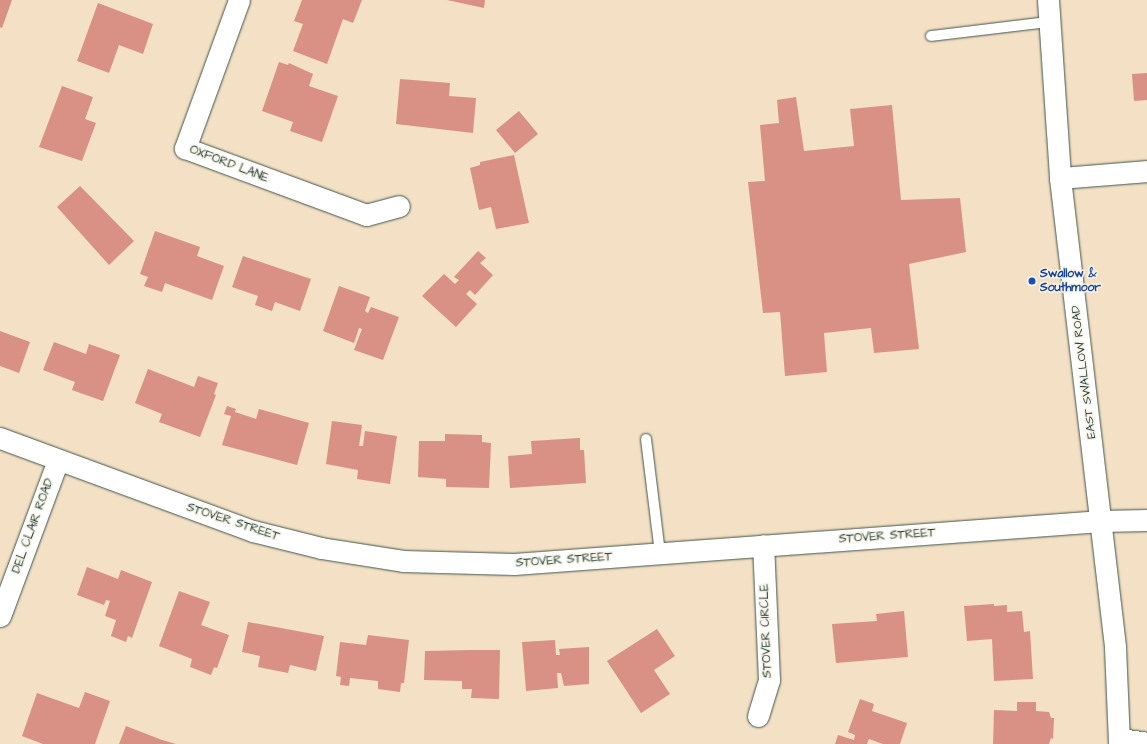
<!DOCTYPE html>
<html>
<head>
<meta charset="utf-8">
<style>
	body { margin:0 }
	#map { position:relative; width:1147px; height:744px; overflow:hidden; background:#f3e0c5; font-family:"Architects Daughter",sans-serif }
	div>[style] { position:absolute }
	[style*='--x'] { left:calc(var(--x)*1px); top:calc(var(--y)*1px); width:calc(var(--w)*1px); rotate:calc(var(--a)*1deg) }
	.building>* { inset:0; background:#d89184 }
	.roads { filter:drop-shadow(0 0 1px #3f554a) drop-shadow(0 0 1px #3f554a) }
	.service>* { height:10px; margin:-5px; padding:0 5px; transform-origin:5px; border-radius:5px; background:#fff }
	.minor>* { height:21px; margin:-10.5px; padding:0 10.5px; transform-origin:10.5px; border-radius:10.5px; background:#fff }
	.dots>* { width:11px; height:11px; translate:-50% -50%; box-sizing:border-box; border:2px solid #f7f3e8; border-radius:50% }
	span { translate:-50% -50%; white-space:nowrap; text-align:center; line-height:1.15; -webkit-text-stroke:3px #f7f3e8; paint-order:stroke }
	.street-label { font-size:12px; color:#1f3d34 }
	.transit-label { font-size:12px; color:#164399; font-weight:700 }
	.left { translate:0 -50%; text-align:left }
</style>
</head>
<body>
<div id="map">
	<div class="building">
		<div style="clip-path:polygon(0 0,12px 0,2px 28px,0 27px)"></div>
		<div style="clip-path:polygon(302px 0,362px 0,353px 23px,343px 19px,327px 64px,293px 51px,303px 24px,294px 21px)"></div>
		<div style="clip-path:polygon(447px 0,485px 0,484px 8px)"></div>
		<div style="clip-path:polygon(98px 3px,153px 24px,143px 54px,119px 45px,109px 73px,77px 61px)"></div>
		<div style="clip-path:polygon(279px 62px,288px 65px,289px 63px,313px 74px,309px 86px,338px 96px,322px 142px,290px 131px,293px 122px,262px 111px)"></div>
		<div style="clip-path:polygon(1147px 73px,1147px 100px,1134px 101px,1132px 74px)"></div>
		<div style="clip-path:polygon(400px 79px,450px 83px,449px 96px,476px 98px,473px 133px,396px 124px)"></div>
		<div style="clip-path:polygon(62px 86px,93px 97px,85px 119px,96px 123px,82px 161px,39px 147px)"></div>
		<div style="clip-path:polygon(796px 97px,804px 151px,854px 146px,850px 109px,892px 105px,901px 200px,960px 198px,966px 252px,909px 264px,919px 349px,874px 353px,871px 328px,824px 333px,827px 372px,785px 376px,780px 312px,763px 313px,748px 182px,765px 181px,760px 125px,779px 123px,777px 100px)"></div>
		<div style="clip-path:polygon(519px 111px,538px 134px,515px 153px,496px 130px)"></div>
		<div style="clip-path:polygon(514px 155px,529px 223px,496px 229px,491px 207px,479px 210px,470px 168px,480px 165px,480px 162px)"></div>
		<div style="clip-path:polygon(80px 186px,134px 241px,109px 265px,57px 207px)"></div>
		<div style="clip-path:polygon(155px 231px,200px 247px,197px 256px,224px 266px,212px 300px,165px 283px,162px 292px,144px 286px,148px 277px,140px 274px)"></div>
		<div style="clip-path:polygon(478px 251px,486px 258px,480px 263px,493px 275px,475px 295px,470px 290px,466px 294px,477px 304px,456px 327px,422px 296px,444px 274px,455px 284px,459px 280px,454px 277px)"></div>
		<div style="clip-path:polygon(243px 256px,311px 279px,300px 311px,275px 302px,272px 311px,255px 305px,258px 296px,232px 287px)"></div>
		<div style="clip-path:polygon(339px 286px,370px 297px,365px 311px,368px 313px,371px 307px,399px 317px,383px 360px,354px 350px,362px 329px,359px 328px,354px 343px,323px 331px)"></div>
		<div style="clip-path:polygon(0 331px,30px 342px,19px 373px,0 366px)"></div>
		<div style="clip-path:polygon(54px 342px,86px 354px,89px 344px,120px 355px,103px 401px,72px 390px,75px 382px,43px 370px)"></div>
		<div style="clip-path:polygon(148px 369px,194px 387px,198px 376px,218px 383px,214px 394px,216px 395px,200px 437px,159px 422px,162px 414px,135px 403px)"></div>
		<div style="clip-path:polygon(227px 406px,236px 409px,235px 412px,256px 419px,259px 409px,309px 423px,297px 465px,222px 445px,231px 416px,224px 414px)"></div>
		<div style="clip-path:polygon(332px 421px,362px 425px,359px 446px,363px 446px,365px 431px,397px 436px,390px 484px,357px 479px,358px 470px,326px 464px)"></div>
		<div style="clip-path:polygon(445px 434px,482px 435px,482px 442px,491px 443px,489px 488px,446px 487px,446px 479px,418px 477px,419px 441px,445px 441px)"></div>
		<div style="clip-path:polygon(580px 438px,580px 450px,584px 450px,586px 483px,510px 488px,508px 456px,532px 454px,531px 441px)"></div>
		<div style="clip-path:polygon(87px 567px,118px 579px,121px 570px,152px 582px,132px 638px,128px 636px,126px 642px,111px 636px,116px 620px,105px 616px,110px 601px,106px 600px,104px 605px,77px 595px)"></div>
		<div style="clip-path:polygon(179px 591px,210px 602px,201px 625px,229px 635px,217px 668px,214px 667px,211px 675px,190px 667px,192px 659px,159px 646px)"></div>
		<div style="clip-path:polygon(994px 604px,994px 606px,1007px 605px,1007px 612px,1022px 611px,1024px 632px,1030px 631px,1033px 679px,994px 681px,992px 639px,967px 641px,964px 606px)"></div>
		<div style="clip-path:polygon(904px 611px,908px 657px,836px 663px,832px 624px,877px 621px,876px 614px)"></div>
		<div style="clip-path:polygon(248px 622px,324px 636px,316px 671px,290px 665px,288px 673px,258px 667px,260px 656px,242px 652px)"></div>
		<div style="clip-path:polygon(657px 629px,675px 656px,654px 670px,670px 694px,641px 713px,607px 661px)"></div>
		<div style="clip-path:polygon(368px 635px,409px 640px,404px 683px,401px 683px,400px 692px,378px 689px,378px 681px,350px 678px,349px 686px,340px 685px,341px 677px,336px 676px,340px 642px,366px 645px)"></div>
		<div style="clip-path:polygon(555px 640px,556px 655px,560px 655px,559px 649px,589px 647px,589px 684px,564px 686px,561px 673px,557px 673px,558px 688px,526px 691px,522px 642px)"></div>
		<div style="clip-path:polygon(471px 650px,500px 650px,499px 699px,471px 698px,472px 689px,462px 689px,462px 681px,424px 680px,425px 651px)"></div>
		<div style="clip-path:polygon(85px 692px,110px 701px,95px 744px,43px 744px,22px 736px,37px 693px,79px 708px)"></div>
		<div style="clip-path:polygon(860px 699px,874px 704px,872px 711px,907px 723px,900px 744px,883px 744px,869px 739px,867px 744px,835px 744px,838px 735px,854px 740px,855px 735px,848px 732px)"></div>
		<div style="clip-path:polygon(1017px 702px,1036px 702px,1036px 711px,1049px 712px,1051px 718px,1054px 718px,1053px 739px,1051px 738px,1049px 744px,993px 744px,994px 710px,1017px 711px)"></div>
		<div style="clip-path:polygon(126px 726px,162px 740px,176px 744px,119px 744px)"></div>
	</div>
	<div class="roads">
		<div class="service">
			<div style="--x:931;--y:36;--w:119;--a:-6.8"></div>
			<div style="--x:646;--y:439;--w:115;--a:83"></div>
		</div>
		<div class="minor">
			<div style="--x:239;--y:0;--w:158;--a:110"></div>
			<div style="--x:185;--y:148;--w:193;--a:20.3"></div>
			<div style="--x:366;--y:215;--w:34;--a:-15"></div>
			<div style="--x:1048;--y:0;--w:178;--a:86.1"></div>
			<div style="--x:1060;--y:178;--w:472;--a:83.3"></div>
			<div style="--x:1115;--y:647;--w:97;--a:87.6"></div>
			<div style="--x:1060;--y:178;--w:87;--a:-4.6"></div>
			<div style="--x:0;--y:438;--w:270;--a:20.2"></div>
			<div style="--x:253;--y:531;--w:70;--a:14"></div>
			<div style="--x:321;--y:548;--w:83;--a:9"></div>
			<div style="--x:403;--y:561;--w:111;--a:1.5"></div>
			<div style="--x:514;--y:564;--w:589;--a:-4.19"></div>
			<div style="--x:1101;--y:521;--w:46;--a:-1.2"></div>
			<div style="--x:0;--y:616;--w:166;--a:-69.6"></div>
			<div style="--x:758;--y:716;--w:38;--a:-73"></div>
			<div style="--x:769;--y:680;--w:135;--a:-92.5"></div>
			<div style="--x:1120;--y:739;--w:27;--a:8"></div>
		</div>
	</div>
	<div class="dots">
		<div style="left:1032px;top:281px;background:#1a4fb4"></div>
	</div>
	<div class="street-label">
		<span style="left:229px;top:164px;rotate:21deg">OXFORD LANE</span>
		<span style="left:1084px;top:372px;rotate:-97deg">EAST SWALLOW ROAD</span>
		<span style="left:233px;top:522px;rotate:18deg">STOVER STREET</span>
		<span style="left:33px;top:526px;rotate:-70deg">DEL CLAIR ROAD</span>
		<span style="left:887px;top:536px;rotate:-4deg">STOVER STREET</span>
		<span style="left:564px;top:560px;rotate:-4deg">STOVER STREET</span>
		<span style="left:766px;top:631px;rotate:-92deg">STOVER CIRCLE</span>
	</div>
	<div class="transit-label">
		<span class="left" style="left:1040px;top:281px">Swallow &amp;<br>Southmoor</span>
	</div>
</div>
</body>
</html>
